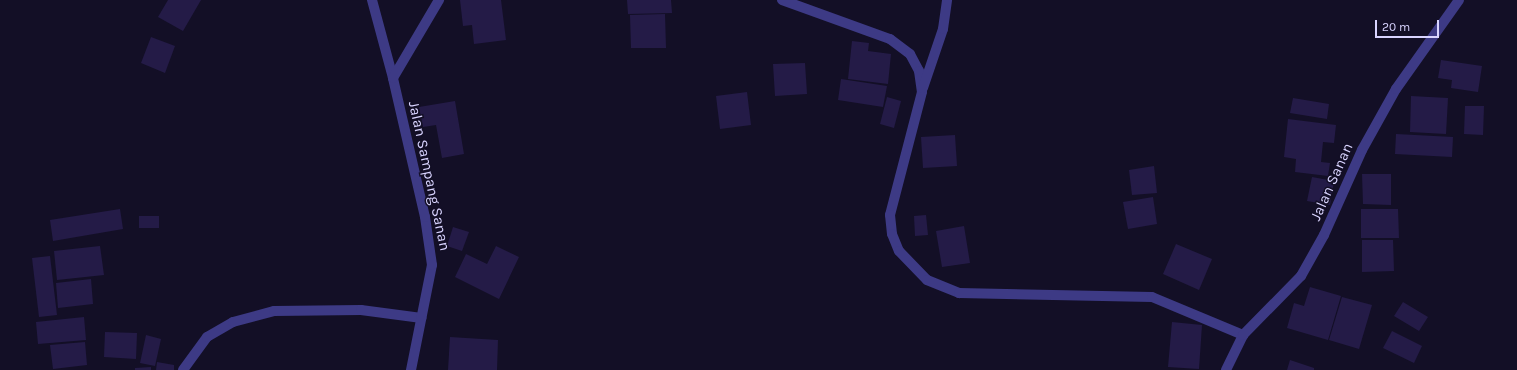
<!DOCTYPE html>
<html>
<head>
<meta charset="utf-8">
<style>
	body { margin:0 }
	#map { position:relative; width:1517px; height:370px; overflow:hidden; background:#130f26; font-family:Karla,sans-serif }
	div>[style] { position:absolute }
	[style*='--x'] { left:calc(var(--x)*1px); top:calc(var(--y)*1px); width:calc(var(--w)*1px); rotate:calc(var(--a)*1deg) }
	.building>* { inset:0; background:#241b47 }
	.street>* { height:10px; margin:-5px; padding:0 5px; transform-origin:5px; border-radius:5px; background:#3d3a85 }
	span { translate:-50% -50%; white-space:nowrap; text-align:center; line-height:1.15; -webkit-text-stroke:3px #130f26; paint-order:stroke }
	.street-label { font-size:15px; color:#d9d4ff }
	.scale { position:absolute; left:1375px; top:20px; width:64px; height:18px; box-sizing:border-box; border:2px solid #d9d4ff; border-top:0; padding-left:5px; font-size:12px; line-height:14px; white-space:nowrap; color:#d9d4ff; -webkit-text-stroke:3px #130f26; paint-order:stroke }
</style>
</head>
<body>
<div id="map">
	<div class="building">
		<div style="clip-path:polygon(168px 0,201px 0,183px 31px,158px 17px)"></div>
		<div style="clip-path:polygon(460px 0,501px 0,506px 40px,474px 44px,472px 25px,463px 26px)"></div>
		<div style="clip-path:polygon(627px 0,671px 0,672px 13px,628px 14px)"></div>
		<div style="clip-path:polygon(665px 14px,666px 48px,631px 48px,630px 15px)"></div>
		<div style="clip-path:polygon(151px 37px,175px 46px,165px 73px,141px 63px)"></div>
		<div style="clip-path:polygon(852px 41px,869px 43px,868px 51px,891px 54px,888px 84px,848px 79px)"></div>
		<div style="clip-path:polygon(1441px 60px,1482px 66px,1478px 92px,1451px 88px,1452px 80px,1438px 78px)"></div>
		<div style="clip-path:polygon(805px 63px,807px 94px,775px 96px,773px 64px)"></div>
		<div style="clip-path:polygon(841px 79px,887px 86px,883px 107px,838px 100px)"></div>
		<div style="clip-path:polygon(747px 92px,751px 125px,720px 129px,716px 96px)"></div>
		<div style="clip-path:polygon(1411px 96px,1448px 98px,1446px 134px,1410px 132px)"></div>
		<div style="clip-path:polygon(887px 97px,901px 101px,894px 128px,880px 124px)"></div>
		<div style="clip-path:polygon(1293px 98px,1329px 104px,1327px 119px,1290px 113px)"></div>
		<div style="clip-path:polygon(455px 101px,464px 154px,442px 158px,436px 125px,423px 127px,419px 107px)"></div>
		<div style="clip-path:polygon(1465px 106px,1484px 106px,1483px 135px,1464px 134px)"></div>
		<div style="clip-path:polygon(1288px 119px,1336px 125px,1334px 143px,1323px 142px,1321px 162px,1330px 163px,1328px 176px,1295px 172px,1296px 159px,1284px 157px)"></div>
		<div style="clip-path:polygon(1396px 134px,1453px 137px,1452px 157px,1395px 154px)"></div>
		<div style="clip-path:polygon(955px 135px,957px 166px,923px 168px,921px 137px)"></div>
		<div style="clip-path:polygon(1154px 166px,1157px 193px,1132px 195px,1129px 170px)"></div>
		<div style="clip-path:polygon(1362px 174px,1391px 174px,1391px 205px,1363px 204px)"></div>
		<div style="clip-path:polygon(1312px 177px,1334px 181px,1330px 205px,1307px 201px)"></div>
		<div style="clip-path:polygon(1153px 197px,1157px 224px,1128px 229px,1123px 202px)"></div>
		<div style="clip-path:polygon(120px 209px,123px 229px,53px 241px,50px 220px)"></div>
		<div style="clip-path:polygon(1361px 209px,1398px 209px,1399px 238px,1361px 238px)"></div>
		<div style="clip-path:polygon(926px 215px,928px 235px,915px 236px,914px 216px)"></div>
		<div style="clip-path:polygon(139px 216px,159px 216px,159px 228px,139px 228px)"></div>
		<div style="clip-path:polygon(964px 226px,970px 263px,942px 267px,936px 231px)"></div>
		<div style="clip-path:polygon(453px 227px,469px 232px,462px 251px,447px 246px)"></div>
		<div style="clip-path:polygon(1362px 240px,1393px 240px,1394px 271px,1362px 272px)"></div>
		<div style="clip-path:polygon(1176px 244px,1212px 259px,1199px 290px,1163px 274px)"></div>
		<div style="clip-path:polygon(100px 246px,104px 275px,57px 280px,54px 251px)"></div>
		<div style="clip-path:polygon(496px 246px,519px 257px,499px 299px,455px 277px,466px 254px,487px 264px)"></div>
		<div style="clip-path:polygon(50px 256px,57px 315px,39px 317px,32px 258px)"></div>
		<div style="clip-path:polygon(91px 279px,93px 304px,58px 308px,56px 283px)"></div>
		<div style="clip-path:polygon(1310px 287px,1341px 296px,1328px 340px,1287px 328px,1294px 303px,1304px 306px)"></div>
		<div style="clip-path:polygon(1342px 297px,1372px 305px,1359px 349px,1329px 340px)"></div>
		<div style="clip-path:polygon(1403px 302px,1428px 317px,1419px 331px,1394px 316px)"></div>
		<div style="clip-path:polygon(84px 317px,86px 340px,38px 344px,36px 322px)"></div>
		<div style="clip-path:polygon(1172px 322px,1202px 325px,1199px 369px,1168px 367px)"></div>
		<div style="clip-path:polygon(1392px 331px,1422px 346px,1414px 363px,1383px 348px)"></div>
		<div style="clip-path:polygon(105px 332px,137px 333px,136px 359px,104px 357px)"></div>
		<div style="clip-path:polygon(146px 335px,161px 339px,155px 366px,140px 363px)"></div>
		<div style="clip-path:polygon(450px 337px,498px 340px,497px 370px,448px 370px)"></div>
		<div style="clip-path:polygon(85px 342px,87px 365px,53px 369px,50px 345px)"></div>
		<div style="clip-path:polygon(1290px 360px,1314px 368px,1314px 370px,1287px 370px)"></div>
		<div style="clip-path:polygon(157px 362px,174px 365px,174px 370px,156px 370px)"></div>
		<div style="clip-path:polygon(151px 367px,151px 370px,135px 370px,135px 368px)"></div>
	</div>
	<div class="street">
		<div style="--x:372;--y:0;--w:81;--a:74.9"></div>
		<div style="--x:782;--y:0;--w:115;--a:19.9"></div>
		<div style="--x:890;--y:39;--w:25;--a:37"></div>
		<div style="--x:910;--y:54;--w:19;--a:62"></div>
		<div style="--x:919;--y:71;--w:21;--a:82"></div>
		<div style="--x:922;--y:92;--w:127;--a:104.6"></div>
		<div style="--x:890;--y:215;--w:19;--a:84"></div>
		<div style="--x:892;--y:234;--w:18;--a:68"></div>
		<div style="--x:899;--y:251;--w:40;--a:46"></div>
		<div style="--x:927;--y:280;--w:35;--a:22"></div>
		<div style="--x:959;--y:293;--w:193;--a:1.2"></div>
		<div style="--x:1152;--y:297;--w:99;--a:22.7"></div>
		<div style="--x:923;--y:88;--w:62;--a:-71.3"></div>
		<div style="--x:943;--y:29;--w:29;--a:-82"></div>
		<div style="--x:183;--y:370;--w:41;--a:-54"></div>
		<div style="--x:207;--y:337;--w:30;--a:-30"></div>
		<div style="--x:233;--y:322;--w:42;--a:-15"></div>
		<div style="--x:274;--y:311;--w:87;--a:-0.7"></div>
		<div style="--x:361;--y:310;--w:61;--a:7.6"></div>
		<div style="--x:411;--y:370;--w:107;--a:-78.7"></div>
		<div style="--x:432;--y:265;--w:49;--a:-98.3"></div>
		<div style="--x:425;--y:217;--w:143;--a:-103"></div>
		<div style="--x:393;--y:78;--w:91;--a:-59.5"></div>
		<div style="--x:1226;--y:370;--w:39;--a:-64"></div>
		<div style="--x:1243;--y:335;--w:83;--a:-45.5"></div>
		<div style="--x:1301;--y:276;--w:47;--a:-60.7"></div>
		<div style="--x:1324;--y:235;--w:93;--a:-65.9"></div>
		<div style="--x:1362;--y:150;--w:70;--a:-60.9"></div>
		<div style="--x:1396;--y:89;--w:109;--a:-54.7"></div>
	</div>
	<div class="street-label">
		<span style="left:429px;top:176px;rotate:78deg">Jalan Sampang Sanan</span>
		<span style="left:1332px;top:182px;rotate:-66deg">Jalan Sanan</span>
	</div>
	<div class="scale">20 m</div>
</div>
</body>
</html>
